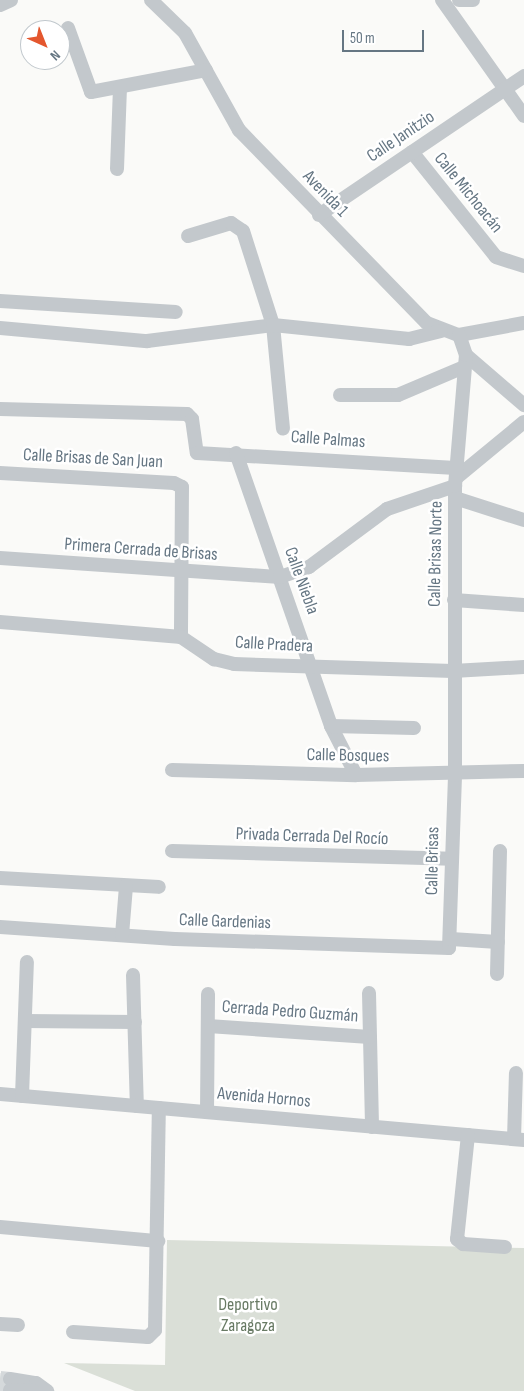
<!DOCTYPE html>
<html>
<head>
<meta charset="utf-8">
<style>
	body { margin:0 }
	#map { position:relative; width:524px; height:1391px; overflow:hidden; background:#fafaf8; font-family:"Sofia Sans Condensed",sans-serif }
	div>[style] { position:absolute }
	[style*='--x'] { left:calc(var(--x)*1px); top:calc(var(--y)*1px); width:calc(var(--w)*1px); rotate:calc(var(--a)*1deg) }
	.green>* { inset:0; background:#dadfd7 }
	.minor-tunnel>* { height:14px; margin-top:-7px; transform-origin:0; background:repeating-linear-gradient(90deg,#d5d9db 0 14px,transparent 0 21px) }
	.minor>* { height:14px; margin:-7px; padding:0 7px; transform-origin:7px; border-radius:7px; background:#c3c8cc }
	span { translate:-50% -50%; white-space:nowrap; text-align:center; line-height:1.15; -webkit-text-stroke:5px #fff; paint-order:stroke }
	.street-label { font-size:18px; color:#657683 }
	.park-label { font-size:18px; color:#687a64 }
	.north { position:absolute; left:20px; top:20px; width:50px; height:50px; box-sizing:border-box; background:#fff; border:1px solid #c1c8cd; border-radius:50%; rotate:136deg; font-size:14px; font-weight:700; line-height:20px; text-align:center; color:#657683 }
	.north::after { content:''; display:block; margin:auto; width:18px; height:22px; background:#e4572e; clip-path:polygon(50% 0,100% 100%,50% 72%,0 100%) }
	.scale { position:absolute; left:342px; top:30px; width:82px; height:22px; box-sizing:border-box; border:2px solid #657683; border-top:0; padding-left:6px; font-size:15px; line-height:18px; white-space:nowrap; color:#657683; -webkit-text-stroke:4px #fff; paint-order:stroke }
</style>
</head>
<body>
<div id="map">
	<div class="green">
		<div style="clip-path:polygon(167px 1240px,524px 1248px,524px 1391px,135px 1391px,64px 1363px,165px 1365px)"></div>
	</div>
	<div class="minor-tunnel">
		<div style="--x:0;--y:1378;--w:10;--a:6"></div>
		<div style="--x:0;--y:1390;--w:10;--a:0"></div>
	</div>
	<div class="minor">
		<div style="--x:151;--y:0;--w:47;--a:44.1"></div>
		<div style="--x:185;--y:33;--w:111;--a:60.9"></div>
		<div style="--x:239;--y:130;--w:269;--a:45.8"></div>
		<div style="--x:427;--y:323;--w:34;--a:21"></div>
		<div style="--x:459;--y:335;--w:66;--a:-10.5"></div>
		<div style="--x:442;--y:0;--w:142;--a:54.7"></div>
		<div style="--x:459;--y:0;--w:14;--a:0"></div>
		<div style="--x:0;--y:5;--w:12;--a:-24"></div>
		<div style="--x:68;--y:28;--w:68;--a:70.2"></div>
		<div style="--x:91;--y:92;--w:117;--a:-10.8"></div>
		<div style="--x:412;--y:152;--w:134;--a:51.3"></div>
		<div style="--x:496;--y:257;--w:29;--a:18"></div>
		<div style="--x:117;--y:169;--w:82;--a:-87.9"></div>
		<div style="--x:319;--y:215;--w:248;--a:-34.1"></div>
		<div style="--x:188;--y:236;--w:45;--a:-16.8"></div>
		<div style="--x:231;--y:223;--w:14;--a:34"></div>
		<div style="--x:243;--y:231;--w:99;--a:72.3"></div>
		<div style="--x:273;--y:325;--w:104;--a:84.5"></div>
		<div style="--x:0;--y:301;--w:176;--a:3.6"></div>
		<div style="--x:0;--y:328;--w:148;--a:5.1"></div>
		<div style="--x:147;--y:341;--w:127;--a:-7.2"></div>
		<div style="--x:273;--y:325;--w:137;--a:5.9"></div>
		<div style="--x:409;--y:339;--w:33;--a:-14"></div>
		<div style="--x:466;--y:355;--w:77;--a:40.8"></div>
		<div style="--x:340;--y:395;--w:58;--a:0"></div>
		<div style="--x:398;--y:395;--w:72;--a:-23"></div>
		<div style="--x:0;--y:409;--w:187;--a:1.5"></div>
		<div style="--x:187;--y:414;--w:7;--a:45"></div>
		<div style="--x:192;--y:419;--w:34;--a:82"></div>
		<div style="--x:197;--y:453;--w:259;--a:3.3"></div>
		<div style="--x:236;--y:453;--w:289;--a:70.8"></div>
		<div style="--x:331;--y:726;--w:55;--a:63"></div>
		<div style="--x:0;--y:473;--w:174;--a:3.3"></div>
		<div style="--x:174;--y:483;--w:9;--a:27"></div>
		<div style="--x:182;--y:487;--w:150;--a:90.4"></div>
		<div style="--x:456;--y:478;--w:88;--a:-39.5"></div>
		<div style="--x:455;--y:498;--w:72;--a:17.7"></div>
		<div style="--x:0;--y:558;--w:281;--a:3.9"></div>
		<div style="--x:280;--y:577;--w:31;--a:-19"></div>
		<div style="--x:309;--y:567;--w:97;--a:-36.6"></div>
		<div style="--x:387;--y:509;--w:72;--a:-18.7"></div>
		<div style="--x:454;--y:600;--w:70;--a:4.1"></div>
		<div style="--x:0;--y:622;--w:182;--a:4.7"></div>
		<div style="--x:181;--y:637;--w:40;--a:34"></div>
		<div style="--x:214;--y:659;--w:21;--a:14"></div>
		<div style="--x:234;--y:664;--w:219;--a:1.8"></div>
		<div style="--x:453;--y:671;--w:71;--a:-3.2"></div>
		<div style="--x:331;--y:726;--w:83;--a:1.4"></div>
		<div style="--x:172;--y:770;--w:184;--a:1.6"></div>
		<div style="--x:356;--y:775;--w:168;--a:-1.4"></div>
		<div style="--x:172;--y:851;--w:279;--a:1.6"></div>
		<div style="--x:0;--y:878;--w:159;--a:3.2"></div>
		<div style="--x:0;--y:927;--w:175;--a:3.9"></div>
		<div style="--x:175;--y:939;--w:274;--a:1.9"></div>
		<div style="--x:449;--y:948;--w:173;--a:-88"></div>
		<div style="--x:455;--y:775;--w:289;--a:-90"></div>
		<div style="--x:455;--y:486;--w:131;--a:-85.2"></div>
		<div style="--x:466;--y:355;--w:21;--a:-109"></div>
		<div style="--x:122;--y:935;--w:49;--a:-85.3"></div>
		<div style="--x:451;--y:939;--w:47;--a:3.7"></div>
		<div style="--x:497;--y:974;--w:123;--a:-88.6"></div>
		<div style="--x:133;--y:975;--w:131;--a:88.3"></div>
		<div style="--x:369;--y:993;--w:134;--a:88.7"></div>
		<div style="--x:25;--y:1021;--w:110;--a:0.5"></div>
		<div style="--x:208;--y:1026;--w:162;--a:3.9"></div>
		<div style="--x:0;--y:1094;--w:526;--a:5.02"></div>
		<div style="--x:22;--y:1096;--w:134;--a:-87.9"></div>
		<div style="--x:207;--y:1112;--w:118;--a:-89.5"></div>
		<div style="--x:468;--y:1135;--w:105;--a:96"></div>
		<div style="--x:457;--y:1239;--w:8;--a:40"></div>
		<div style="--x:463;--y:1244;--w:42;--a:4.1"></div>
		<div style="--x:514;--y:1139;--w:66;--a:-88.3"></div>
		<div style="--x:0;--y:1227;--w:159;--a:5.1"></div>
		<div style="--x:0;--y:1324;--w:18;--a:3"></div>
		<div style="--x:73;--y:1332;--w:75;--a:3.8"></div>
		<div style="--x:148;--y:1337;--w:10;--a:-45"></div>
		<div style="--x:155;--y:1330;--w:222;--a:-89"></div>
		<div style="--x:10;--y:1379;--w:26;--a:9"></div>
		<div style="--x:36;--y:1383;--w:14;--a:36"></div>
		<div style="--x:10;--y:1390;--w:23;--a:2"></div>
	</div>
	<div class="street-label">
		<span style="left:401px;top:137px;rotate:-34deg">Calle Janitzio</span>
		<span style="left:468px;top:193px;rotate:51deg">Calle Michoacán</span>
		<span style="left:325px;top:194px;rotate:46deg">Avenida 1</span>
		<span style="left:328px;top:440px;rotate:4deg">Calle Palmas</span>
		<span style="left:93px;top:459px;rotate:3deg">Calle Brisas de San Juan</span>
		<span style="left:141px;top:550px;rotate:4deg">Primera Cerrada de Brisas</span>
		<span style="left:436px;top:554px;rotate:-89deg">Calle Brisas Norte</span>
		<span style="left:301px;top:581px;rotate:70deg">Calle Niebla</span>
		<span style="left:274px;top:645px;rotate:3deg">Calle Pradera</span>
		<span style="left:348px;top:756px;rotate:1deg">Calle Bosques</span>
		<span style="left:312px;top:837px;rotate:2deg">Privada Cerrada Del Rocío</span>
		<span style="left:433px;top:861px;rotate:-89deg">Calle Brisas</span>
		<span style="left:225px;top:922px;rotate:2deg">Calle Gardenias</span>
		<span style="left:290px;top:1012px;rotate:4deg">Cerrada Pedro Guzmán</span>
		<span style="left:264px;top:1098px;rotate:5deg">Avenida Hornos</span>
	</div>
	<div class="park-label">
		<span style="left:248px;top:1316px">Deportivo<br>Zaragoza</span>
	</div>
	<div class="north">N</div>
	<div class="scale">50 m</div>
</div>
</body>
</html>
